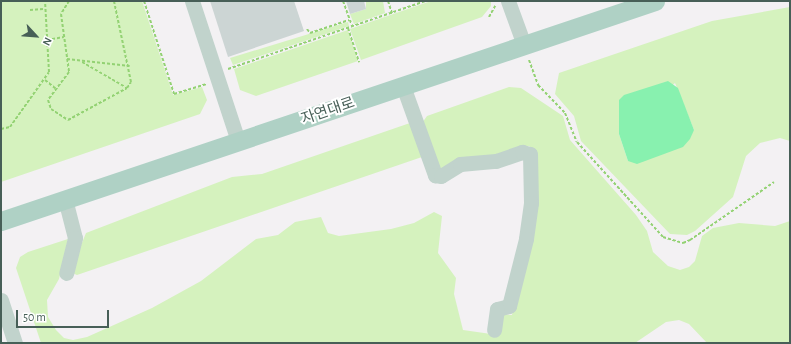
<!DOCTYPE html>
<html>
<head>
<meta charset="utf-8">
<style>
	body { margin:0 }
	#map { position:relative; width:791px; height:344px; overflow:hidden; background:#f3f1f3; font-family:"Alegreya Sans","Noto Sans KR",sans-serif }
	div>[style] { position:absolute }
	[style*='--x'] { left:calc(var(--x)*1px); top:calc(var(--y)*1px); width:calc(var(--w)*1px); rotate:calc(var(--a)*1deg) }
	.green>* { inset:0; background:#d5f2be }
	.water>* { inset:0; background:#88f1af }
	.building>* { inset:0; background:#ccd5d4 }
	.path>* { height:2px; margin-top:-1px; transform-origin:0; background:repeating-linear-gradient(90deg,#93d273 0 3px,transparent 0 5px) }
	.minor>* { height:15px; margin:-7.5px; padding:0 7.5px; transform-origin:7.5px; border-radius:7.5px; background:#c1d3cc }
	.major>* { height:19px; margin:-9.5px; padding:0 9.5px; transform-origin:9.5px; border-radius:9.5px; background:#afd1c5 }
	span { translate:-50% -50%; white-space:nowrap; text-align:center; line-height:1.15; -webkit-text-stroke:4px #fff; paint-order:stroke }
	.street-label { font-size:15px; color:#475f57 }
	.frame { position:absolute; inset:0; border:2px solid #475f57; pointer-events:none }
	.north { position:absolute; left:16px; top:16px; width:40px; height:40px; -webkit-text-stroke:3px #fff; paint-order:stroke; rotate:116deg; font-size:11px; font-weight:700; line-height:16px; text-align:center; color:#475f57 }
	.north::after { content:''; display:block; margin:auto; width:14px; height:18px; background:#475f57; clip-path:polygon(50% 0,100% 100%,50% 72%,0 100%) }
	.scale { position:absolute; left:16px; top:310px; width:93px; height:18px; box-sizing:border-box; border:2px solid #475f57; border-top:0; padding-left:5px; font-size:12px; line-height:14px; white-space:nowrap; color:#475f57; -webkit-text-stroke:3px #fff; paint-order:stroke }
</style>
</head>
<body>
<div id="map">
	<div class="green">
		<div style="clip-path:polygon(1px 1px,142px 1px,173px 95px,202px 87px,207px 100px,200px 114px,1px 182px)"></div>
		<div style="clip-path:polygon(366px 1px,383px 1px,385px 13px,354px 24px,350px 14px,366px 9px)"></div>
		<div style="clip-path:polygon(431px 1px,491px 1px,491px 6px,482px 17px,361px 60px,350px 29px)"></div>
		<div style="clip-path:polygon(evenodd,790px 7px,790px 141px,780px 138px,760px 143px,746px 156px,733px 197px,695px 231px,687px 235px,670px 234px,581px 141px,574px 116px,555px 94px,559px 73px,712px 21px,790px 7px,675px 83px,694px 130px,628px 161px,619px 134px,675px 83px)"></div>
		<div style="clip-path:polygon(348px 22px,349px 26px,233px 65px,230px 58px)"></div>
		<div style="clip-path:polygon(348px 30px,358px 61px,256px 96px,240px 90px,234px 69px)"></div>
		<div style="clip-path:polygon(509px 87px,521px 88px,563px 116px,570px 140px,636px 215px,647px 231px,653px 252px,668px 266px,680px 270px,689px 267px,695px 261px,702px 236px,713px 228px,739px 223px,775px 226px,790px 221px,790px 343px,707px 343px,689px 324px,679px 320px,666px 322px,635px 343px,41px 343px,16px 268px,20px 257px,28px 252px,68px 239px,59px 279px,47px 300px,48px 317px,56px 330px,64px 338px,73px 340px,87px 337px,152px 308px,201px 281px,256px 239px,278px 235px,295px 222px,321px 217px,328px 233px,339px 236px,391px 229px,414px 223px,434px 212px,442px 216px,438px 253px,456px 278px,454px 294px,463px 330px,498px 335px,501px 314px,512px 315px,535px 151px,529px 146px,440px 171px,422px 123px,427px 116px)"></div>
		<div style="clip-path:polygon(410px 123px,422px 157px,77px 275px,70px 272px,86px 233px,232px 177px,262px 174px)"></div>
	</div>
	<div class="water">
		<div style="clip-path:polygon(668px 81px,678px 88px,694px 130px,690px 139px,683px 147px,637px 164px,628px 161px,619px 134px,619px 100px,624px 95px)"></div>
	</div>
	<div class="building">
		<div style="clip-path:polygon(210px 1px,294px 1px,304px 31px,228px 57px)"></div>
		<div style="clip-path:polygon(346px 1px,364px 1px,366px 9px,350px 14px)"></div>
	</div>
	<div class="path">
		<div style="--x:69;--y:1;--w:15;--a:122"></div>
		<div style="--x:61;--y:14;--w:59;--a:82.1"></div>
		<div style="--x:69;--y:72;--w:35;--a:127"></div>
		<div style="--x:48;--y:100;--w:9;--a:72"></div>
		<div style="--x:51;--y:109;--w:20;--a:33"></div>
		<div style="--x:68;--y:120;--w:67;--a:-28.5"></div>
		<div style="--x:127;--y:88;--w:7;--a:-56"></div>
		<div style="--x:131;--y:82;--w:83;--a:-101.9"></div>
		<div style="--x:144;--y:1;--w:98;--a:72.1"></div>
		<div style="--x:174;--y:94;--w:34;--a:-17"></div>
		<div style="--x:343;--y:1;--w:27;--a:70"></div>
		<div style="--x:388;--y:1;--w:13;--a:72"></div>
		<div style="--x:532;--y:1;--w:4;--a:0"></div>
		<div style="--x:30;--y:10;--w:13;--a:-4"></div>
		<div style="--x:489;--y:17;--w:13;--a:-61"></div>
		<div style="--x:348;--y:28;--w:36;--a:72"></div>
		<div style="--x:307;--y:29;--w:5;--a:53"></div>
		<div style="--x:310;--y:33;--w:41;--a:-18.4"></div>
		<div style="--x:47;--y:40;--w:17;--a:-10"></div>
		<div style="--x:67;--y:59;--w:63;--a:6.3"></div>
		<div style="--x:529;--y:60;--w:27;--a:70"></div>
		<div style="--x:538;--y:85;--w:39;--a:46"></div>
		<div style="--x:565;--y:113;--w:31;--a:68"></div>
		<div style="--x:577;--y:142;--w:128;--a:47.8"></div>
		<div style="--x:663;--y:237;--w:21;--a:17"></div>
		<div style="--x:683;--y:243;--w:8;--a:-23"></div>
		<div style="--x:690;--y:240;--w:102;--a:-34.6"></div>
		<div style="--x:82;--y:62;--w:52;--a:30"></div>
		<div style="--x:228;--y:69;--w:208;--a:-19"></div>
		<div style="--x:45;--y:80;--w:14;--a:39"></div>
		<div style="--x:1;--y:129;--w:9;--a:-13"></div>
		<div style="--x:10;--y:127;--w:67;--a:-54.7"></div>
		<div style="--x:49;--y:72;--w:71;--a:-93.2"></div>
	</div>
	<div class="minor">
		<div style="--x:192;--y:1;--w:147;--a:71.8"></div>
		<div style="--x:508;--y:1;--w:47;--a:70"></div>
		<div style="--x:403;--y:86;--w:95;--a:70.2"></div>
		<div style="--x:435;--y:175;--w:6;--a:9"></div>
		<div style="--x:441;--y:176;--w:22;--a:-32"></div>
		<div style="--x:460;--y:164;--w:36;--a:-5"></div>
		<div style="--x:496;--y:161;--w:28;--a:-19"></div>
		<div style="--x:522;--y:152;--w:8;--a:14"></div>
		<div style="--x:530;--y:154;--w:49;--a:88.8"></div>
		<div style="--x:531;--y:203;--w:36;--a:98"></div>
		<div style="--x:526;--y:239;--w:69;--a:104.2"></div>
		<div style="--x:509;--y:306;--w:12;--a:166"></div>
		<div style="--x:497;--y:309;--w:21;--a:98"></div>
		<div style="--x:65;--y:199;--w:40;--a:75.6"></div>
		<div style="--x:75;--y:238;--w:36;--a:104"></div>
		<div style="--x:1;--y:300;--w:45;--a:72"></div>
	</div>
	<div class="major">
		<div style="--x:1;--y:221;--w:690;--a:-18.59"></div>
	</div>
	<div class="street-label">
		<span style="left:328px;top:111px;rotate:-19deg">자연대로</span>
	</div>
	<div class="frame"></div>
	<div class="north">N</div>
	<div class="scale">50 m</div>
</div>
</body>
</html>
